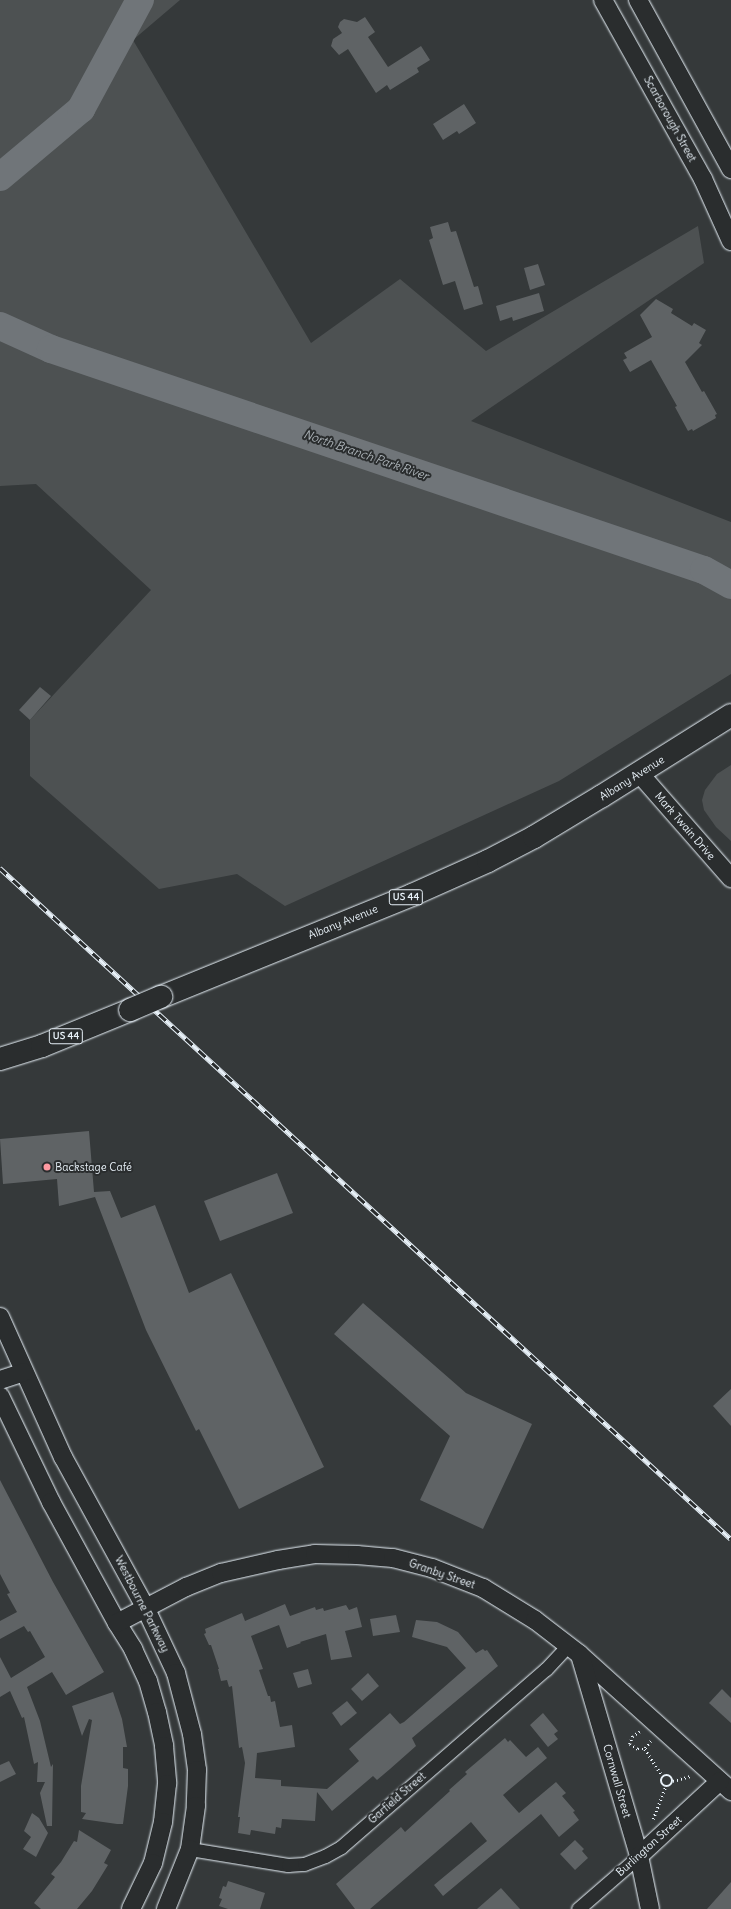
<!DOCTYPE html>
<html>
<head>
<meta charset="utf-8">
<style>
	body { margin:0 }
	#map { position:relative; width:731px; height:1909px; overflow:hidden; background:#35393a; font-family:Delius,sans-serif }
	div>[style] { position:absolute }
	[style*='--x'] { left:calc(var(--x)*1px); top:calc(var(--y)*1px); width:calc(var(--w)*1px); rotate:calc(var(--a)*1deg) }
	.green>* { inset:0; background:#4d5152 }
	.river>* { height:28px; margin:-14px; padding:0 14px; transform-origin:14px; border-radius:14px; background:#707579 }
	.building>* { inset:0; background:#5f6365 }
	.path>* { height:2.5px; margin-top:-1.25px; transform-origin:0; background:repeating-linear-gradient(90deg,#e8f1f8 0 1px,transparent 0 4px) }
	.path>.ring { margin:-1.25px; padding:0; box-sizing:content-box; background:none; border:2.5px solid #e8f1f8; border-radius:50% }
	.roads { filter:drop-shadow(0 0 1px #e8f1f8) drop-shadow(0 0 1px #e8f1f8) }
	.street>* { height:13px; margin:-6.5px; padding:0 6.5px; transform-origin:6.5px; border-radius:6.5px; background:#2a2d2e }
	.secondary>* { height:18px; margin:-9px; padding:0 9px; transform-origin:9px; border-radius:9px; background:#2a2d2e }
	.highway>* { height:22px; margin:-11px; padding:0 11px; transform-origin:11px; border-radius:11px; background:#2a2d2e }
	.rail>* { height:4.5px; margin-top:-2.25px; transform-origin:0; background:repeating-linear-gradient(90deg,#2a2d2e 0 9px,#e8f1f8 0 18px); box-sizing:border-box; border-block:1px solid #e8f1f8 }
	.bridges { filter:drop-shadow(0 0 1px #e8f1f8) drop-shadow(0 0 1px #e8f1f8) }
	.highway-bridge>* { height:22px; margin:-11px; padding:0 11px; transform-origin:11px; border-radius:11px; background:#2a2d2e }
	.dots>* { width:11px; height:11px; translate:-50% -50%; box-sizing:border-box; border:2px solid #2a2d2e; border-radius:50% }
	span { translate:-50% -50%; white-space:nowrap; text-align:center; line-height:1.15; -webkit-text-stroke:4px #2a2d2e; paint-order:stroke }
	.shield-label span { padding:1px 3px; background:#2a2d2e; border:1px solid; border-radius:3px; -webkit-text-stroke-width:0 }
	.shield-label { font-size:10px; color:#e8f1f8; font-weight:700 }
	.street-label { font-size:11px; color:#e8f1f8 }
	.poi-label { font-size:11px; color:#e8f1f8 }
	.left { translate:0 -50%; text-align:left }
	.water-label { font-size:12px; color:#acb3b8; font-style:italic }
</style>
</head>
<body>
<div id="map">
	<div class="green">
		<div style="clip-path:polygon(0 0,180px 0,133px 40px,311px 343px,400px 279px,486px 351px,698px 226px,704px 263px,471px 421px,731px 522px,731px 674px,559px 781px,285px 906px,237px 874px,159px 889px,30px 776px,30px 720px,151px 590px,36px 484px,0 486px)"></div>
		<div style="clip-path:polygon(731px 765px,731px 841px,716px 827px,704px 810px,702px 800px,705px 790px,717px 774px)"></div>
	</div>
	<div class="river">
		<div style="--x:0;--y:177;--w:106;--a:-40"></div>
		<div style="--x:81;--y:109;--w:124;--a:-61.6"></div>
		<div style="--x:0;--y:326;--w:56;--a:24.3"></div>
		<div style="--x:51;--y:349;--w:689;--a:18.7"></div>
		<div style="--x:704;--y:570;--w:31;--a:29"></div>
	</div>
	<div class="building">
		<div style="clip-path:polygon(365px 17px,375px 32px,368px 37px,388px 67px,421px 46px,430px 60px,417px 68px,419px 72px,390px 90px,387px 85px,376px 93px,348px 49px,339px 55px,331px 46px,333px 39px,342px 33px,338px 27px,340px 22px,344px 19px,357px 22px)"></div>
		<div style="clip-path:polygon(464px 104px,476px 123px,459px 134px,457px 131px,443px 140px,433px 124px)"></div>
		<div style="clip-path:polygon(448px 222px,451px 232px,456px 231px,474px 287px,478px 286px,483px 304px,464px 310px,455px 281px,443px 285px,429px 240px,433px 238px,430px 227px)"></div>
		<div style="clip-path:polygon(538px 264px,545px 285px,530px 290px,524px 268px)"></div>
		<div style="clip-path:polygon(539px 293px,544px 311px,513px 321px,512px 317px,500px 321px,496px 306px)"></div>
		<div style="clip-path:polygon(656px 299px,673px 309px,671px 313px,692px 326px,694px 323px,706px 330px,699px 343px,702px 345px,685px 362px,702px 392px,704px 391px,717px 414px,715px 415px,716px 418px,693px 431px,692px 429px,688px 431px,675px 407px,677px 406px,651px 360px,630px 372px,623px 360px,627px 358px,624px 353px,652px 337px,640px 315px)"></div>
		<div style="clip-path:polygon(40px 687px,51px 696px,30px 720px,19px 710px)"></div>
		<div style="clip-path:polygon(89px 1131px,94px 1192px,110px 1191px,121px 1218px,155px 1205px,189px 1293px,231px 1273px,324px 1467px,239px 1509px,199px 1429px,196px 1431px,146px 1330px,95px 1197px,59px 1206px,57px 1179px,3px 1184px,0 1139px)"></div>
		<div style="clip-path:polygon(277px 1173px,293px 1213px,220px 1241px,204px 1201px)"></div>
		<div style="clip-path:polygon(363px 1303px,466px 1393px,532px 1424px,483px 1529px,420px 1500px,450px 1436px,334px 1334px)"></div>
		<div style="clip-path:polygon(731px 1389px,731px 1426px,713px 1406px)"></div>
		<div style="clip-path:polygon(0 1480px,53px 1582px,104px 1672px,66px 1695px,52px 1672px,27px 1687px,40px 1721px,51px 1767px,53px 1764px,52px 1826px,47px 1826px,40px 1793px,45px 1782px,37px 1782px,38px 1762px,34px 1764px,24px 1717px,22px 1718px,10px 1691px,0 1697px,0 1657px,11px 1678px,45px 1657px,30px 1631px,28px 1632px,24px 1626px,0 1639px,0 1621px,17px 1612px,7px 1594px,10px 1593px,0 1574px)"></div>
		<div style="clip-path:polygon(285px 1604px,290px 1616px,315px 1607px,316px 1610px,323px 1608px,324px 1611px,346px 1605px,349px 1610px,357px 1607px,362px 1627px,345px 1631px,352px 1657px,331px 1660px,326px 1634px,300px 1642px,301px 1643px,287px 1648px,279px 1625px,251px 1636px,263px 1669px,259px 1670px,268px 1696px,270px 1696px,271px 1702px,275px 1701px,280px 1727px,292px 1725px,295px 1747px,257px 1753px,255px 1778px,281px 1780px,281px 1786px,327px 1789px,359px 1761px,349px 1749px,390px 1713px,400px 1724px,404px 1722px,466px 1668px,447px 1647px,412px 1637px,416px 1620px,437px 1622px,458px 1632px,476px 1653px,483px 1649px,485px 1651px,487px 1650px,498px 1666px,412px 1738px,416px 1746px,390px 1769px,377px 1780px,373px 1776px,332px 1811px,317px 1792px,315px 1821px,282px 1819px,281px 1828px,276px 1827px,275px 1834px,251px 1830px,250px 1835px,238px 1833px,240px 1817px,238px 1817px,245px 1763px,242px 1747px,239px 1748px,232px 1686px,229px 1687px,227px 1680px,221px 1681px,218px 1669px,219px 1669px,211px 1645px,209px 1645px,204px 1634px,206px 1633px,205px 1629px,242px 1613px,245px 1621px)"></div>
		<div style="clip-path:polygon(396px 1615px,400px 1632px,373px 1636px,370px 1619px)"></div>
		<div style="clip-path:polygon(308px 1669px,312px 1684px,298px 1688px,293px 1673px)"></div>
		<div style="clip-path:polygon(368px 1673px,379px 1686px,362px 1701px,351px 1689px)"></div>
		<div style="clip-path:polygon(722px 1689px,731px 1698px,731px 1723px,709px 1703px)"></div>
		<div style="clip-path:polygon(113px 1692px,122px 1719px,127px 1747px,123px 1747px,123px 1768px,128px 1769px,128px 1786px,123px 1824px,117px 1824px,82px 1819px,86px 1813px,81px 1812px,81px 1786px,92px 1720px,89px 1719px,82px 1736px,72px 1706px)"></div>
		<div style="clip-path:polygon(347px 1701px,357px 1713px,341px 1726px,332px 1713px)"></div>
		<div style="clip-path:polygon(543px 1713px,558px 1731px,554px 1734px,558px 1739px,548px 1747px,530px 1725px)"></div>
		<div style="clip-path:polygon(505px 1738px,508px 1742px,510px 1740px,526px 1757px,538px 1747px,547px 1758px,503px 1795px,519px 1813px,556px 1782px,566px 1793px,562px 1796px,575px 1811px,573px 1812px,579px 1820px,559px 1837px,541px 1814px,443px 1896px,434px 1885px,487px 1841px,471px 1822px,370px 1909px,355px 1909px,336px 1884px,401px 1827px,405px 1832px,450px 1791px,449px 1790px,467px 1774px,465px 1772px)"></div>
		<div style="clip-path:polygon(9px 1761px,16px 1774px,0 1782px,0 1765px)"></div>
		<div style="clip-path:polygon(32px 1813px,39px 1818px,48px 1833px,36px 1857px,23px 1849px,31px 1837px,24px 1831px)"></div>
		<div style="clip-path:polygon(79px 1830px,111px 1850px,104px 1863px,108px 1865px,92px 1891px,77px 1909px,41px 1909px,34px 1903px,55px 1877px,51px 1874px,61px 1862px,74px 1841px,77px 1842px)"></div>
		<div style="clip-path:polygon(575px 1840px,584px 1849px,582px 1851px,588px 1858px,575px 1870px,560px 1854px)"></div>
		<div style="clip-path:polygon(228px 1881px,265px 1893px,260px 1909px,228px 1909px,219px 1906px,222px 1899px,219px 1898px,223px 1886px,226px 1887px)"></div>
		<div style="clip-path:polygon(731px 1882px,731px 1909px,707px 1909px)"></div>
		<div style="clip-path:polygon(501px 1888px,520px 1909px,477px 1909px)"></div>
	</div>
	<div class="path">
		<div style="--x:640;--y:1732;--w:8;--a:150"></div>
		<div style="--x:633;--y:1736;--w:9;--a:111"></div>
		<div style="--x:630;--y:1744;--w:9;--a:32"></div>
		<div style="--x:638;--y:1749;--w:7;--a:0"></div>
		<div style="--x:651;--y:1741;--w:10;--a:127"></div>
		<div style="--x:645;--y:1749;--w:33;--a:57"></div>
		<div class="ring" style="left:661px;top:1775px;width:9.5px;height:9.5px"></div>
		<div style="--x:673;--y:1781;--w:19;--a:-16"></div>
		<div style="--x:653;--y:1819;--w:34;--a:-69"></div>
	</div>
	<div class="roads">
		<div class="street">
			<div style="--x:190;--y:1849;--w:99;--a:9.3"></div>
			<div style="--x:288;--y:1865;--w:16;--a:-4"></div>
			<div style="--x:304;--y:1864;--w:22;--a:-21"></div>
			<div style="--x:325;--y:1856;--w:18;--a:-29"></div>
			<div style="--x:341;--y:1847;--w:271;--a:-41"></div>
			<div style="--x:546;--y:1669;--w:33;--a:-47"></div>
			<div style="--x:578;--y:1909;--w:81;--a:-41"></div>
		</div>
		<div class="secondary">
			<div style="--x:603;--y:0;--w:205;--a:60.8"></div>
			<div style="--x:703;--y:179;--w:68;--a:65.7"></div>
			<div style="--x:638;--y:0;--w:193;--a:61.2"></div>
			<div style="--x:639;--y:773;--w:140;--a:48.8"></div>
			<div style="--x:0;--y:1317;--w:154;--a:65.8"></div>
			<div style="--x:63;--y:1457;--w:171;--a:61.3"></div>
			<div style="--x:145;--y:1607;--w:73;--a:64.8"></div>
			<div style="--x:176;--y:1673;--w:63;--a:75.3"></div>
			<div style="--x:192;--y:1734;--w:36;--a:82"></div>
			<div style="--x:197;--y:1770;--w:36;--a:92"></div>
			<div style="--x:196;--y:1806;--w:43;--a:97.9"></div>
			<div style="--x:190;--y:1849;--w:65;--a:111.8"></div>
			<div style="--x:0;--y:1380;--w:25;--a:-18"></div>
			<div style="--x:0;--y:1396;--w:118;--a:64.3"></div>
			<div style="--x:51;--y:1502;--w:138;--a:61.4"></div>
			<div style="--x:117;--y:1623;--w:31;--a:58"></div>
			<div style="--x:133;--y:1649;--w:35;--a:65"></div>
			<div style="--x:148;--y:1681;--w:32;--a:74"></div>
			<div style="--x:157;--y:1712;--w:35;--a:78"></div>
			<div style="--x:164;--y:1746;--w:38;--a:85"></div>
			<div style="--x:167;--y:1784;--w:38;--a:96"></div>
			<div style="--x:163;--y:1822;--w:42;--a:103.7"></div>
			<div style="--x:153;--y:1863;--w:51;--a:115.6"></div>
			<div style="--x:117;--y:1623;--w:78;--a:-27.6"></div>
			<div style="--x:186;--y:1587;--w:38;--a:-22"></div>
			<div style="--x:221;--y:1573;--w:58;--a:-12.8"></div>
			<div style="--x:278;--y:1560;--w:37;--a:-9"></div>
			<div style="--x:315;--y:1554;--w:42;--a:1.4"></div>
			<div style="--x:357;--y:1555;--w:36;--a:5"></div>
			<div style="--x:393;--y:1558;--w:40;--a:14.4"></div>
			<div style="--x:432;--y:1568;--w:55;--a:21.4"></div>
			<div style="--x:483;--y:1588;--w:61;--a:31.6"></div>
			<div style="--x:535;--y:1620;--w:56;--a:37.7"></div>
			<div style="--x:579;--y:1654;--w:205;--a:42"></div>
			<div style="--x:580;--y:1655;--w:209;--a:73.6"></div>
			<div style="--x:639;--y:1856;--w:54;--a:78.3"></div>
			<div style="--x:639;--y:1856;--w:110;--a:-42.8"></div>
		</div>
		<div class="highway">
			<div style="--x:161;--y:997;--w:271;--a:-22.1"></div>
			<div style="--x:412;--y:895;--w:83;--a:-24.1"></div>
			<div style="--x:488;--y:861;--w:52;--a:-27.6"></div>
			<div style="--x:534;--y:837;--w:79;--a:-31.1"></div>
			<div style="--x:602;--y:796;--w:152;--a:-32.1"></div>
			<div style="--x:0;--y:1059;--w:44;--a:-17.2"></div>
			<div style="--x:42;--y:1046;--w:95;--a:-22.2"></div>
		</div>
	</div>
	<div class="rail">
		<div style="--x:0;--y:868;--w:992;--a:42.55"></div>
	</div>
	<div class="bridges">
		<div class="highway-bridge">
			<div style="--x:130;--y:1010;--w:34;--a:-23"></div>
		</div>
	</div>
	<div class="dots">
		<div style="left:47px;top:1167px;background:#ff9aa2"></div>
	</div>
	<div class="shield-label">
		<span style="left:406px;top:897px">US 44</span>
		<span style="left:66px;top:1036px">US 44</span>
	</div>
	<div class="street-label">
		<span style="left:670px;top:119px;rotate:61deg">Scarborough Street</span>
		<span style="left:632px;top:778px;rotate:-32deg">Albany Avenue</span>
		<span style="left:685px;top:826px;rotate:49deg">Mark Twain Drive</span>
		<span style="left:343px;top:922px;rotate:-22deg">Albany Avenue</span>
		<span style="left:442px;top:1574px;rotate:19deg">Granby Street</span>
		<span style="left:142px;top:1604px;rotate:63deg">Westbourne Parkway</span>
		<span style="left:617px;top:1781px;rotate:74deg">Cornwall Street</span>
		<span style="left:397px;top:1798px;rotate:-41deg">Garfield Street</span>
		<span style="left:649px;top:1846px;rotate:-42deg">Burlington Street</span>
	</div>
	<div class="poi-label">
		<span class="left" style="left:55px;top:1167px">Backstage Café</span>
	</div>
	<div class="water-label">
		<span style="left:366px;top:455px;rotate:19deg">North Branch Park River</span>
	</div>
</div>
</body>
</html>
